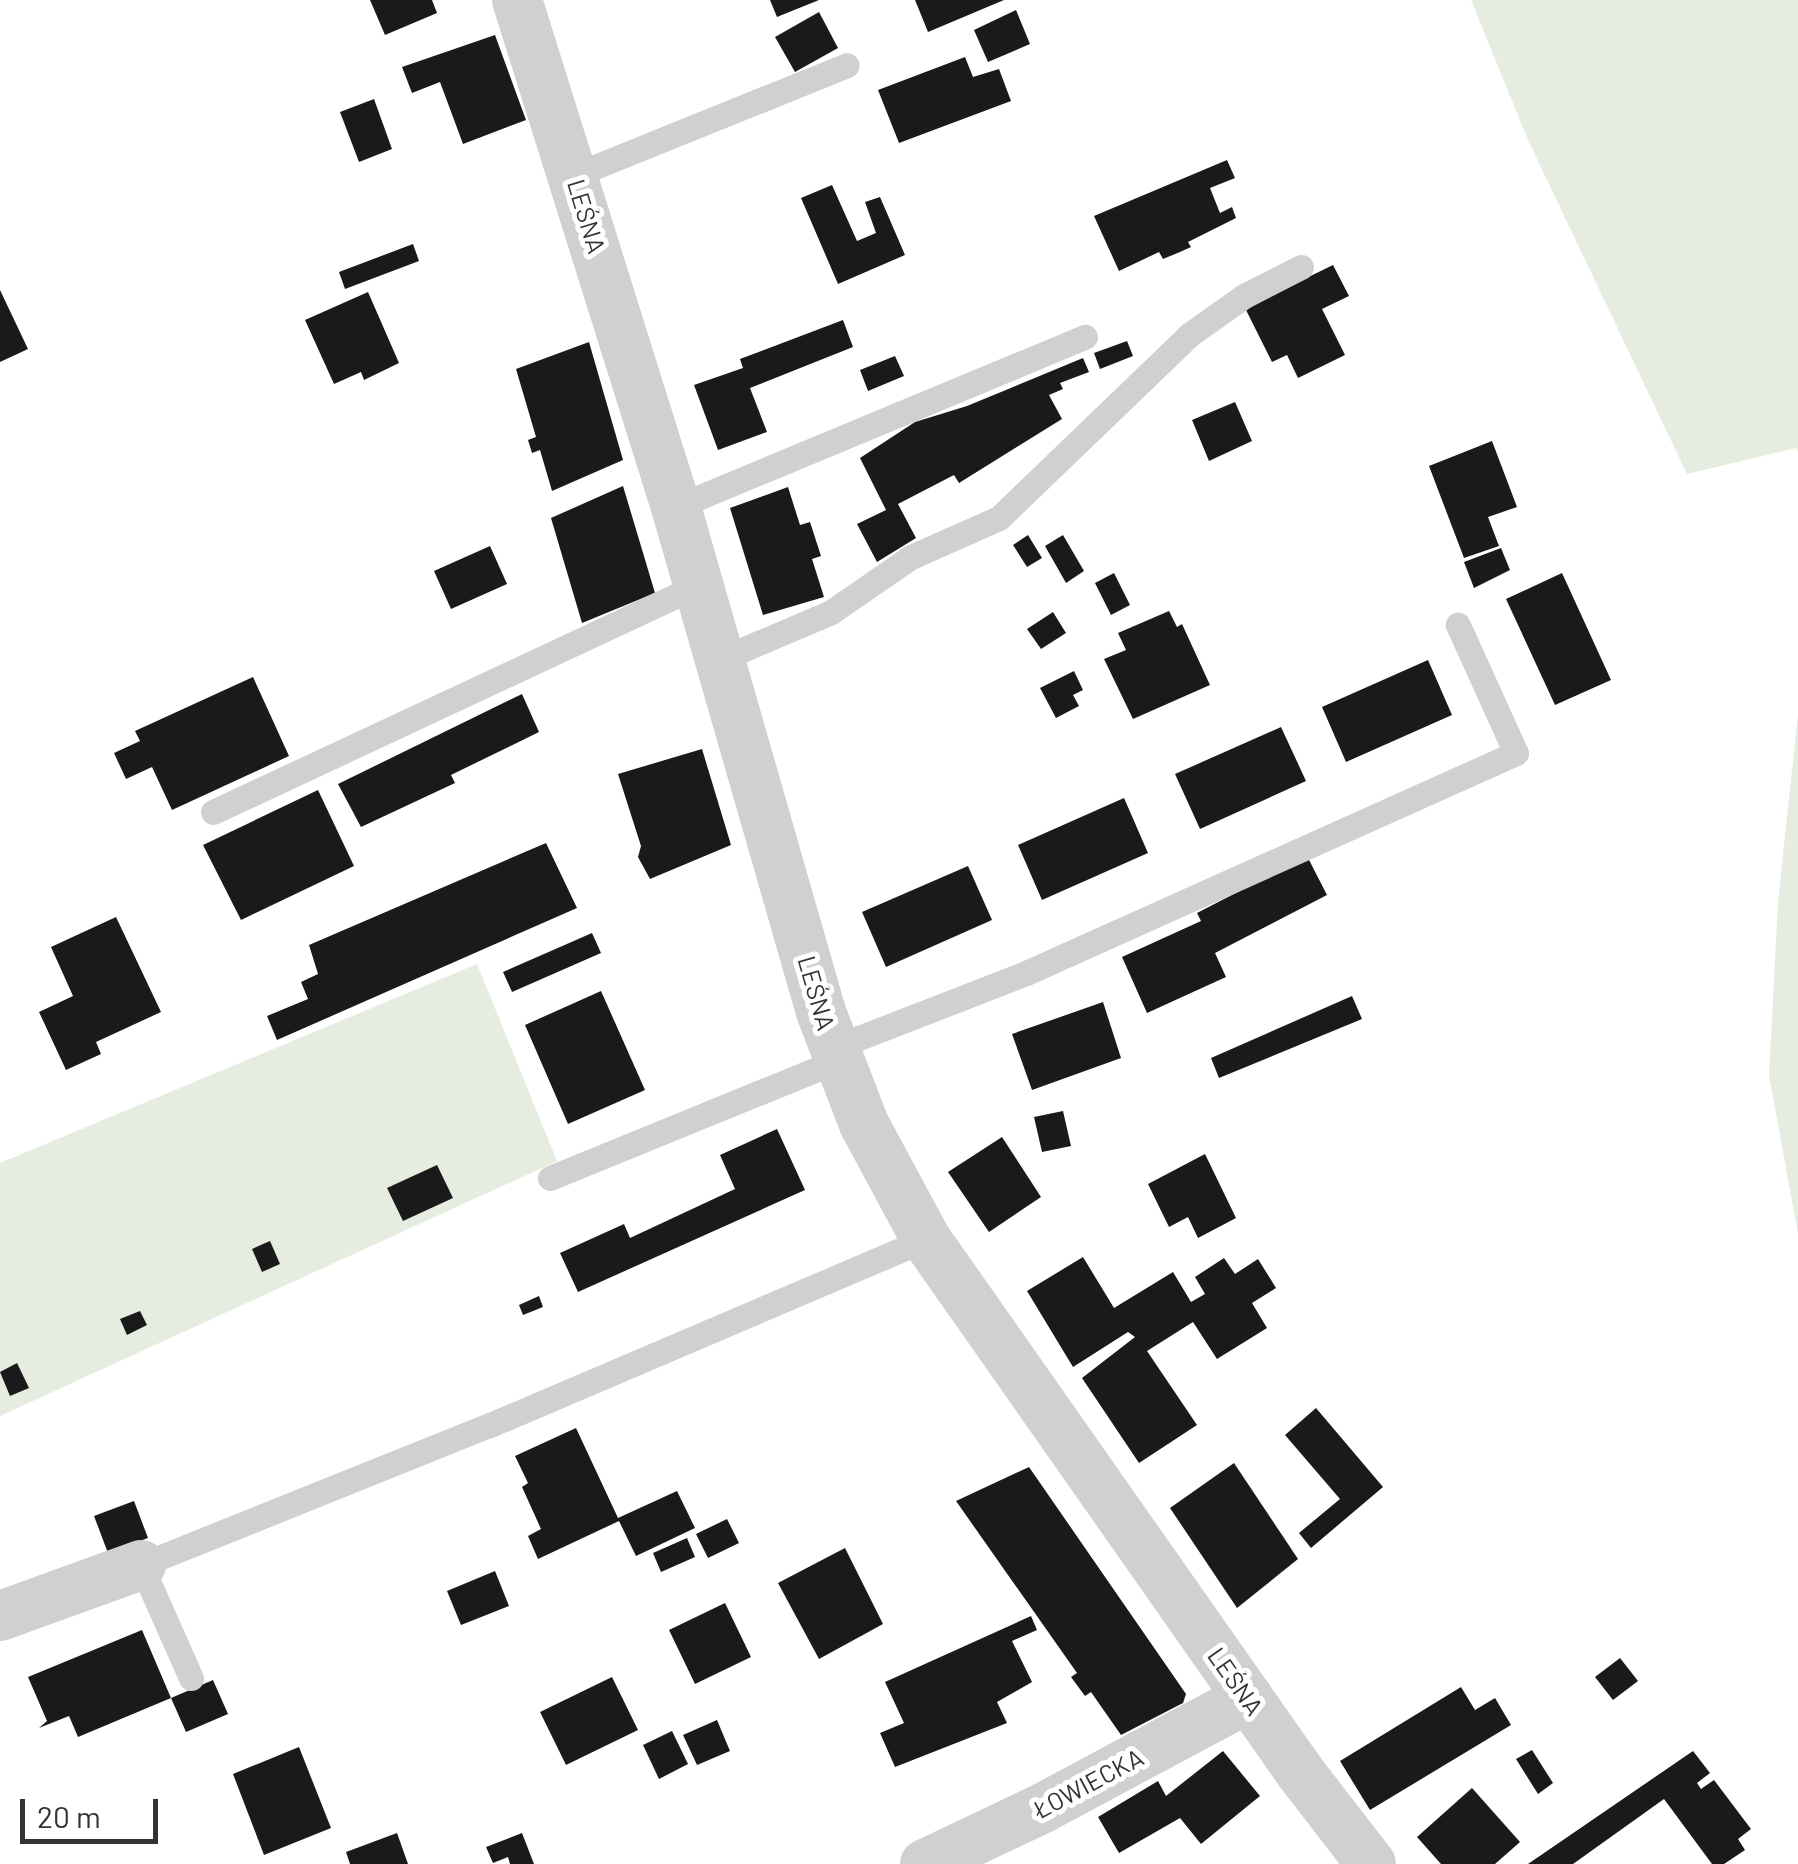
<!DOCTYPE html>
<html>
<head>
<meta charset="utf-8">
<style>
	body { margin:0 }
	#map { position:relative; width:1798px; height:1864px; overflow:hidden; background:#fff; font-family:Barlow,sans-serif }
	div>[style] { position:absolute }
	[style*='--x'] { left:calc(var(--x)*1px); top:calc(var(--y)*1px); width:calc(var(--w)*1px); rotate:calc(var(--a)*1deg) }
	.green>* { inset:0; background:#e6ecdf }
	.building>* { inset:0; background:#1a1a1a }
	.lane>* { height:25px; margin:-12.5px; padding:0 12.5px; transform-origin:12.5px; border-radius:12.5px; background:#d0d0d0 }
	.street>* { height:50px; margin:-25px; padding:0 25px; transform-origin:25px; border-radius:25px; background:#d0d0d0 }
	span { translate:-50% -50%; white-space:nowrap; text-align:center; line-height:1.15; -webkit-text-stroke:10px #fff; paint-order:stroke }
	.street-label { font-size:25px; color:#333 }
	.scale { position:absolute; left:20px; top:1799px; width:138px; height:45px; box-sizing:border-box; border:5px solid #333; border-top:0; padding-left:12px; font-size:30px; line-height:35px; white-space:nowrap; color:#333; -webkit-text-stroke:8px #fff; paint-order:stroke }
</style>
</head>
<body>
<div id="map">
	<div class="green">
		<div style="clip-path:polygon(1471px 0,1798px 0,1798px 452px,1796px 448px,1687px 474px,1528px 140px)"></div>
		<div style="clip-path:polygon(1798px 714px,1798px 1234px,1769px 1075px,1778px 902px)"></div>
		<div style="clip-path:polygon(477px 964px,557px 1161px,0 1416px,0 1163px)"></div>
	</div>
	<div class="building">
		<div style="clip-path:polygon(370px 0,432px 0,437px 13px,385px 35px)"></div>
		<div style="clip-path:polygon(770px 0,819px 0,777px 17px)"></div>
		<div style="clip-path:polygon(915px 0,1004px 0,928px 32px)"></div>
		<div style="clip-path:polygon(1016px 10px,1030px 44px,988px 62px,974px 30px)"></div>
		<div style="clip-path:polygon(819px 12px,838px 48px,795px 72px,775px 37px)"></div>
		<div style="clip-path:polygon(495px 35px,526px 120px,463px 144px,440px 82px,412px 93px,402px 67px)"></div>
		<div style="clip-path:polygon(965px 57px,973px 77px,999px 69px,1011px 101px,899px 143px,878px 90px)"></div>
		<div style="clip-path:polygon(374px 99px,392px 149px,359px 162px,340px 112px)"></div>
		<div style="clip-path:polygon(1227px 160px,1235px 178px,1210px 188px,1220px 213px,1232px 207px,1236px 218px,1188px 242px,1191px 247px,1180px 252px,1163px 259px,1159px 252px,1119px 271px,1094px 216px)"></div>
		<div style="clip-path:polygon(832px 185px,857px 241px,876px 233px,865px 202px,880px 197px,905px 255px,838px 284px,801px 198px)"></div>
		<div style="clip-path:polygon(413px 244px,419px 261px,345px 289px,339px 272px)"></div>
		<div style="clip-path:polygon(1333px 265px,1349px 296px,1322px 309px,1345px 355px,1298px 378px,1287px 355px,1272px 362px,1245px 308px)"></div>
		<div style="clip-path:polygon(0 290px,28px 349px,0 362px)"></div>
		<div style="clip-path:polygon(368px 292px,399px 363px,364px 380px,361px 372px,334px 384px,305px 320px)"></div>
		<div style="clip-path:polygon(843px 320px,853px 347px,750px 388px,767px 432px,718px 450px,694px 385px,743px 368px,740px 359px)"></div>
		<div style="clip-path:polygon(1127px 341px,1133px 356px,1100px 369px,1094px 353px)"></div>
		<div style="clip-path:polygon(589px 342px,623px 460px,552px 491px,540px 450px,532px 453px,528px 440px,536px 437px,516px 369px)"></div>
		<div style="clip-path:polygon(895px 356px,904px 376px,868px 391px,860px 370px)"></div>
		<div style="clip-path:polygon(1083px 358px,1089px 372px,1060px 383px,1063px 389px,1049px 395px,1062px 419px,959px 483px,954px 475px,898px 504px,916px 538px,877px 562px,857px 524px,886px 510px,860px 458px,915px 422px,967px 406px)"></div>
		<div style="clip-path:polygon(1235px 402px,1252px 441px,1209px 461px,1192px 420px)"></div>
		<div style="clip-path:polygon(1492px 441px,1517px 507px,1488px 517px,1499px 546px,1464px 558px,1429px 466px)"></div>
		<div style="clip-path:polygon(623px 486px,655px 593px,582px 623px,551px 518px)"></div>
		<div style="clip-path:polygon(788px 487px,800px 525px,810px 522px,821px 556px,812px 559px,824px 597px,763px 615px,730px 508px)"></div>
		<div style="clip-path:polygon(1028px 535px,1042px 558px,1027px 567px,1013px 545px)"></div>
		<div style="clip-path:polygon(1063px 535px,1084px 571px,1066px 583px,1045px 546px)"></div>
		<div style="clip-path:polygon(490px 546px,507px 584px,451px 609px,434px 571px)"></div>
		<div style="clip-path:polygon(1501px 548px,1510px 570px,1474px 588px,1464px 562px)"></div>
		<div style="clip-path:polygon(1114px 573px,1130px 605px,1111px 615px,1095px 583px)"></div>
		<div style="clip-path:polygon(1562px 573px,1611px 680px,1555px 705px,1506px 599px)"></div>
		<div style="clip-path:polygon(1169px 611px,1177px 627px,1182px 624px,1210px 685px,1133px 719px,1104px 659px,1126px 650px,1118px 633px)"></div>
		<div style="clip-path:polygon(1053px 612px,1066px 633px,1041px 649px,1027px 629px)"></div>
		<div style="clip-path:polygon(1428px 660px,1452px 715px,1346px 762px,1322px 707px)"></div>
		<div style="clip-path:polygon(1074px 671px,1083px 690px,1073px 695px,1079px 706px,1056px 718px,1040px 688px)"></div>
		<div style="clip-path:polygon(253px 677px,289px 756px,172px 810px,152px 767px,126px 779px,114px 753px,140px 741px,135px 731px)"></div>
		<div style="clip-path:polygon(522px 694px,539px 732px,451px 775px,455px 783px,361px 827px,338px 784px)"></div>
		<div style="clip-path:polygon(1281px 727px,1306px 781px,1200px 829px,1175px 774px)"></div>
		<div style="clip-path:polygon(702px 749px,731px 845px,650px 879px,638px 857px,641px 846px,618px 774px)"></div>
		<div style="clip-path:polygon(318px 790px,354px 866px,241px 920px,203px 845px)"></div>
		<div style="clip-path:polygon(1124px 798px,1148px 853px,1042px 900px,1018px 845px)"></div>
		<div style="clip-path:polygon(546px 843px,577px 908px,277px 1040px,267px 1016px,308px 999px,301px 982px,318px 974px,309px 945px)"></div>
		<div style="clip-path:polygon(1307px 856px,1327px 895px,1215px 953px,1226px 977px,1147px 1013px,1122px 957px,1201px 921px,1197px 913px)"></div>
		<div style="clip-path:polygon(968px 866px,992px 920px,886px 967px,862px 912px)"></div>
		<div style="clip-path:polygon(116px 917px,161px 1012px,96px 1042px,101px 1054px,66px 1070px,39px 1012px,73px 996px,51px 947px)"></div>
		<div style="clip-path:polygon(592px 933px,601px 953px,512px 992px,503px 972px)"></div>
		<div style="clip-path:polygon(601px 991px,645px 1090px,568px 1124px,525px 1025px)"></div>
		<div style="clip-path:polygon(1352px 996px,1362px 1019px,1219px 1078px,1211px 1058px)"></div>
		<div style="clip-path:polygon(1103px 1002px,1121px 1058px,1032px 1090px,1012px 1034px)"></div>
		<div style="clip-path:polygon(1063px 1111px,1071px 1146px,1042px 1152px,1034px 1117px)"></div>
		<div style="clip-path:polygon(777px 1129px,805px 1190px,578px 1292px,560px 1253px,624px 1224px,630px 1238px,735px 1189px,720px 1155px)"></div>
		<div style="clip-path:polygon(1002px 1137px,1041px 1197px,989px 1232px,948px 1172px)"></div>
		<div style="clip-path:polygon(1205px 1154px,1236px 1218px,1198px 1238px,1188px 1217px,1169px 1227px,1148px 1184px)"></div>
		<div style="clip-path:polygon(437px 1165px,453px 1198px,403px 1221px,387px 1188px)"></div>
		<div style="clip-path:polygon(270px 1241px,280px 1264px,262px 1272px,252px 1249px)"></div>
		<div style="clip-path:polygon(1083px 1257px,1114px 1308px,1173px 1272px,1191px 1302px,1205px 1294px,1195px 1277px,1224px 1258px,1235px 1274px,1258px 1259px,1276px 1288px,1252px 1303px,1267px 1328px,1217px 1359px,1193px 1322px,1147px 1351px,1197px 1425px,1139px 1463px,1082px 1378px,1135px 1337px,1128px 1332px,1073px 1367px,1027px 1291px)"></div>
		<div style="clip-path:polygon(539px 1296px,543px 1307px,523px 1315px,519px 1305px)"></div>
		<div style="clip-path:polygon(140px 1311px,147px 1325px,127px 1335px,120px 1319px)"></div>
		<div style="clip-path:polygon(17px 1363px,29px 1388px,10px 1396px,0 1372px)"></div>
		<div style="clip-path:polygon(1316px 1408px,1383px 1487px,1311px 1548px,1299px 1533px,1340px 1499px,1285px 1435px)"></div>
		<div style="clip-path:polygon(576px 1428px,618px 1518px,677px 1491px,695px 1528px,636px 1556px,619px 1521px,538px 1559px,528px 1536px,541px 1529px,522px 1487px,528px 1483px,515px 1456px)"></div>
		<div style="clip-path:polygon(1234px 1463px,1298px 1559px,1237px 1608px,1170px 1508px)"></div>
		<div style="clip-path:polygon(1029px 1467px,1186px 1694px,1183px 1703px,1121px 1735px,1091px 1692px,1085px 1696px,1071px 1677px,1077px 1673px,956px 1501px)"></div>
		<div style="clip-path:polygon(134px 1501px,148px 1538px,108px 1553px,94px 1516px)"></div>
		<div style="clip-path:polygon(727px 1519px,739px 1543px,708px 1558px,696px 1534px)"></div>
		<div style="clip-path:polygon(687px 1538px,695px 1557px,661px 1572px,653px 1553px)"></div>
		<div style="clip-path:polygon(845px 1548px,883px 1624px,819px 1659px,778px 1583px)"></div>
		<div style="clip-path:polygon(495px 1571px,509px 1606px,461px 1625px,447px 1591px)"></div>
		<div style="clip-path:polygon(725px 1603px,751px 1657px,695px 1684px,669px 1630px)"></div>
		<div style="clip-path:polygon(1031px 1616px,1037px 1630px,1012px 1641px,1032px 1682px,997px 1702px,1007px 1723px,895px 1767px,880px 1733px,904px 1723px,885px 1682px)"></div>
		<div style="clip-path:polygon(142px 1630px,171px 1698px,78px 1737px,69px 1716px,39px 1728px,47px 1721px,28px 1677px)"></div>
		<div style="clip-path:polygon(1620px 1658px,1638px 1681px,1613px 1700px,1595px 1677px)"></div>
		<div style="clip-path:polygon(612px 1677px,638px 1730px,566px 1765px,540px 1712px)"></div>
		<div style="clip-path:polygon(213px 1680px,228px 1714px,186px 1732px,171px 1698px)"></div>
		<div style="clip-path:polygon(1461px 1687px,1475px 1710px,1495px 1698px,1511px 1725px,1370px 1810px,1340px 1761px)"></div>
		<div style="clip-path:polygon(717px 1720px,730px 1751px,697px 1765px,683px 1735px)"></div>
		<div style="clip-path:polygon(672px 1731px,688px 1764px,659px 1779px,643px 1745px)"></div>
		<div style="clip-path:polygon(299px 1747px,331px 1828px,264px 1855px,233px 1774px)"></div>
		<div style="clip-path:polygon(1532px 1750px,1553px 1783px,1538px 1794px,1516px 1759px)"></div>
		<div style="clip-path:polygon(1223px 1751px,1260px 1796px,1201px 1844px,1180px 1818px,1119px 1853px,1098px 1817px,1158px 1781px,1166px 1796px)"></div>
		<div style="clip-path:polygon(1693px 1751px,1710px 1773px,1697px 1783px,1701px 1789px,1714px 1780px,1751px 1829px,1738px 1839px,1745px 1850px,1724px 1864px,1712px 1864px,1664px 1799px,1573px 1864px,1528px 1864px)"></div>
		<div style="clip-path:polygon(1472px 1788px,1520px 1842px,1495px 1864px,1441px 1864px,1417px 1837px)"></div>
		<div style="clip-path:polygon(397px 1833px,408px 1864px,350px 1864px,346px 1852px)"></div>
		<div style="clip-path:polygon(522px 1833px,534px 1864px,510px 1864px,508px 1857px,493px 1863px,486px 1847px)"></div>
	</div>
	<div class="lane">
		<div style="--x:575;--y:175;--w:293;--a:-22"></div>
		<div style="--x:676;--y:507;--w:443;--a:-22.6"></div>
		<div style="--x:721;--y:659;--w:120;--a:-23.1"></div>
		<div style="--x:831;--y:612;--w:97;--a:-34.5"></div>
		<div style="--x:911;--y:557;--w:96;--a:-23.9"></div>
		<div style="--x:999;--y:518;--w:264;--a:-43.9"></div>
		<div style="--x:1189;--y:335;--w:67;--a:-35.3"></div>
		<div style="--x:1244;--y:296;--w:64;--a:-27"></div>
		<div style="--x:213;--y:812;--w:536;--a:-25.04"></div>
		<div style="--x:833;--y:1048;--w:207;--a:-21.2"></div>
		<div style="--x:1026;--y:973;--w:537;--a:-24.18"></div>
		<div style="--x:1516;--y:753;--w:141;--a:-114.4"></div>
		<div style="--x:550;--y:1178;--w:310;--a:-22.2"></div>
		<div style="--x:191;--y:1678;--w:124;--a:-113.9"></div>
		<div style="--x:141;--y:1565;--w:376;--a:-21.9"></div>
		<div style="--x:490;--y:1425;--w:474;--a:-23.1"></div>
	</div>
	<div class="street">
		<div style="--x:517;--y:0;--w:531;--a:72.59"></div>
		<div style="--x:676;--y:507;--w:525;--a:73.98"></div>
		<div style="--x:821;--y:1012;--w:120;--a:69"></div>
		<div style="--x:864;--y:1124;--w:131;--a:61.7"></div>
		<div style="--x:926;--y:1239;--w:651;--a:54.94"></div>
		<div style="--x:1300;--y:1772;--w:116;--a:52.3"></div>
		<div style="--x:0;--y:1616;--w:150;--a:-19.9"></div>
		<div style="--x:925;--y:1864;--w:131;--a:-25.4"></div>
		<div style="--x:1043;--y:1808;--w:233;--a:-28.2"></div>
	</div>
	<div class="street-label">
		<span style="left:587px;top:216px;rotate:73deg">LEŚNA</span>
		<span style="left:817px;top:993px;rotate:74deg">LEŚNA</span>
		<span style="left:1236px;top:1681px;rotate:55deg">LEŚNA</span>
		<span style="left:1088px;top:1783px;rotate:-28deg">ŁOWIECKA</span>
	</div>
	<div class="scale">20 m</div>
</div>
</body>
</html>
